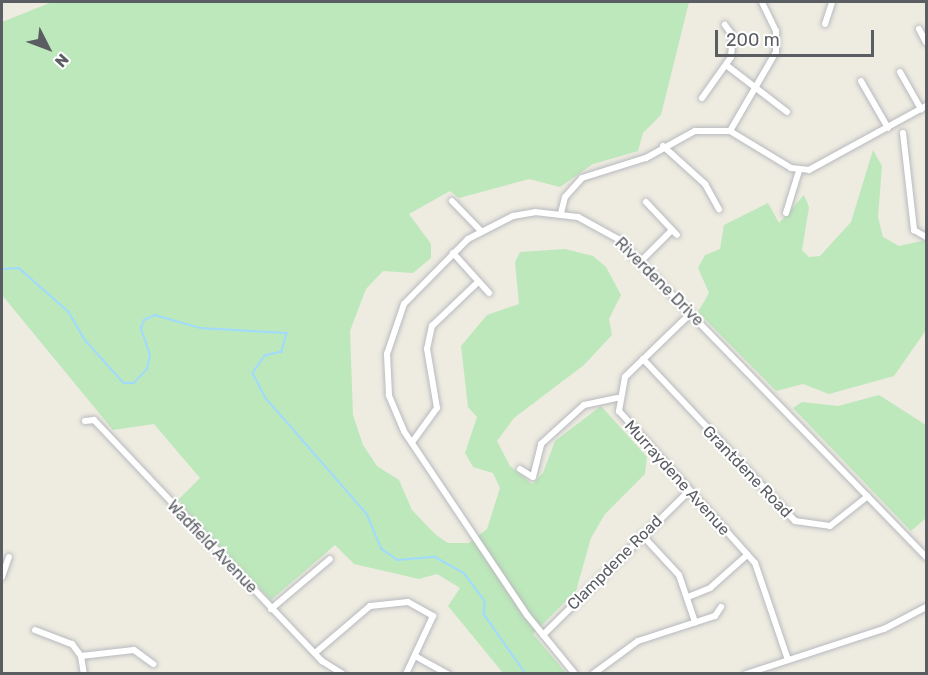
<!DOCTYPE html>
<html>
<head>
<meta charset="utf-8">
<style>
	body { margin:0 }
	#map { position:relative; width:928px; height:675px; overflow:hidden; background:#eeebe1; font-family:Rubik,sans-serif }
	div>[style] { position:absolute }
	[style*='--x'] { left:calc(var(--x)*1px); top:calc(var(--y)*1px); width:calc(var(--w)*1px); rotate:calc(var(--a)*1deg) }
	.green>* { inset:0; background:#bde8bb }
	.stream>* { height:1.5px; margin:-0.75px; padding:0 0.75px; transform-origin:0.75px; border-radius:0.75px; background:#a0daff }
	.roads { filter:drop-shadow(0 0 2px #b7babf) drop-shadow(0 0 2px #b7babf) }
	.street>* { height:6px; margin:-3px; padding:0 3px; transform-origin:3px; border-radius:3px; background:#fff }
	span { translate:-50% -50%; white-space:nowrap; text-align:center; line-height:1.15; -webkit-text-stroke:4.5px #fff; paint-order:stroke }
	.street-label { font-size:16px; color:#5a5e63 }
	.frame { position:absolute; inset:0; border:3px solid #5a5e63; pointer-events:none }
	.north { position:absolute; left:18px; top:18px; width:60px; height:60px; -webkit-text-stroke:4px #fff; paint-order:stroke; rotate:132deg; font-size:16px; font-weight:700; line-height:24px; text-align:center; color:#5a5e63 }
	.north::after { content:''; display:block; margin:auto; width:21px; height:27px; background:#5a5e63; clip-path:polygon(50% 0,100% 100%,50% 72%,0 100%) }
	.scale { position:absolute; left:715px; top:30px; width:159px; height:27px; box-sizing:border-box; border:3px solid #5a5e63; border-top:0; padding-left:8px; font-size:18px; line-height:21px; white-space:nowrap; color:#5a5e63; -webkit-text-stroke:4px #fff; paint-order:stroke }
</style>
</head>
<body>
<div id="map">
	<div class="green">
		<div style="clip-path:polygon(52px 2px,689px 2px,661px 115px,643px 133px,638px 151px,593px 164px,560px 187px,529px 179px,459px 198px,450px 191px,409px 214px,431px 244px,431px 258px,413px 273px,383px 271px,366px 289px,350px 331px,353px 415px,363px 445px,377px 466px,399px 480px,412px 510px,436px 535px,448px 543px,469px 543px,487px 529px,500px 488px,493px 473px,473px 467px,465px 453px,477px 417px,468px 407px,461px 346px,487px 315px,519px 304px,515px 262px,520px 252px,565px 249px,593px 256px,606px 267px,621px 295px,609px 319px,612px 335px,584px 365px,514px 418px,497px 441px,510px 466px,532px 484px,543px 473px,555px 441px,601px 406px,647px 457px,645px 474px,605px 514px,591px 538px,576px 591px,533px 634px,566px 673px,503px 673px,448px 606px,460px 588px,437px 574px,419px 579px,354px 564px,335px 545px,271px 600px,177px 501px,200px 478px,154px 424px,113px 430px,2px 295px,2px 22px)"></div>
		<div style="clip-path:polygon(873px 150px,882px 166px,878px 217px,883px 237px,899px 246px,926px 240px,926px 330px,894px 376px,829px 394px,803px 384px,776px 391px,698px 312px,709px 293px,698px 268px,705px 255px,720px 249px,724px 225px,768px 203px,779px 223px,804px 195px,809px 207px,802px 250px,809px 257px,820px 256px,851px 222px)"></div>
		<div style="clip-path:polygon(879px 395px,926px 425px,926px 518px,911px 531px,793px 408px,802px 402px,838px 406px)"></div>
	</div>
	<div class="stream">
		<div style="--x:2;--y:269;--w:17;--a:-3"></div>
		<div style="--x:19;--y:268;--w:67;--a:41.3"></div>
		<div style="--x:69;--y:312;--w:34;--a:60"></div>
		<div style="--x:86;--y:341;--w:57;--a:47.9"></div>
		<div style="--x:124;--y:383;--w:10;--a:0"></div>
		<div style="--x:134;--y:383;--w:19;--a:-47"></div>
		<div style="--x:147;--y:369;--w:14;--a:-78"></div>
		<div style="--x:150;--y:355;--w:28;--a:-109"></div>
		<div style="--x:141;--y:329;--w:9;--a:-72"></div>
		<div style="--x:144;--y:320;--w:12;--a:-24"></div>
		<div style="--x:155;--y:315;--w:47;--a:16.1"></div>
		<div style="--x:200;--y:328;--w:87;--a:3.3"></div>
		<div style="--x:287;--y:333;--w:20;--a:105"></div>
		<div style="--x:282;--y:352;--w:17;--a:167"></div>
		<div style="--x:265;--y:356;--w:21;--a:125"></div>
		<div style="--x:253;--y:373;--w:27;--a:63"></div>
		<div style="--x:265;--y:397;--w:155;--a:48.9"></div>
		<div style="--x:367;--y:514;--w:38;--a:67"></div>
		<div style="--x:382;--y:549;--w:19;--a:35"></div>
		<div style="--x:398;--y:560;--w:37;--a:-5"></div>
		<div style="--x:435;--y:557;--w:33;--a:29"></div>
		<div style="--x:464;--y:573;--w:35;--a:53"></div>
		<div style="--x:485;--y:601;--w:13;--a:94"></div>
		<div style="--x:484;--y:614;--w:73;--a:55"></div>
	</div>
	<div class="roads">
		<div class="street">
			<div style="--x:825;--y:24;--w:23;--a:-72"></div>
			<div style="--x:919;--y:29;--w:15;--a:62"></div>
			<div style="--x:726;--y:65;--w:77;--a:37.6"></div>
			<div style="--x:900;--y:72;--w:43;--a:60.4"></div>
			<div style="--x:861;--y:81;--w:54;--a:60.1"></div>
			<div style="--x:702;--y:98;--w:50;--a:-54.7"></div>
			<div style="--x:731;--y:57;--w:21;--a:-85"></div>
			<div style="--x:733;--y:36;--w:14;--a:-126"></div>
			<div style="--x:730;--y:131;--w:91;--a:-59.8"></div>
			<div style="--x:776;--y:52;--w:21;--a:-90"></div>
			<div style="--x:776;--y:31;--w:32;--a:-116"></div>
			<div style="--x:903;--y:133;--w:98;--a:83.5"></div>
			<div style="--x:914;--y:230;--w:14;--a:30"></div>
			<div style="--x:663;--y:146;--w:57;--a:42.1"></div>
			<div style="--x:705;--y:184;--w:29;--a:61"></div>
			<div style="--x:452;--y:201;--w:40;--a:46"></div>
			<div style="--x:646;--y:202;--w:45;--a:46.8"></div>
			<div style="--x:561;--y:213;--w:16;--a:-76"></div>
			<div style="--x:565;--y:197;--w:25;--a:-48"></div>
			<div style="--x:582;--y:178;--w:67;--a:-17.4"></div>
			<div style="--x:646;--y:158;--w:56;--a:-28.9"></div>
			<div style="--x:695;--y:131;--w:35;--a:0"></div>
			<div style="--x:730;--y:131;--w:71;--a:31.2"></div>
			<div style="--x:791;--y:168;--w:18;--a:6"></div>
			<div style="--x:809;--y:170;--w:133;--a:-28.7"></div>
			<div style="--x:786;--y:213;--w:44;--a:-72.8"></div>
			<div style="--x:453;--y:253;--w:54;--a:48"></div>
			<div style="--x:641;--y:261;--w:44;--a:-45"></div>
			<div style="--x:691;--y:313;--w:92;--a:135.9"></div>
			<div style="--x:625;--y:377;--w:35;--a:100"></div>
			<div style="--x:619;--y:411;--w:204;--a:48.2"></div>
			<div style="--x:755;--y:563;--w:102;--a:71.2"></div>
			<div style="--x:643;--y:359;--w:222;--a:46.8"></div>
			<div style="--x:795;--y:521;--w:35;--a:8"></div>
			<div style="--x:830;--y:526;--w:48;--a:-38.3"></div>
			<div style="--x:85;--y:421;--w:9;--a:-6"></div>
			<div style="--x:94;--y:420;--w:332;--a:46.6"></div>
			<div style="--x:322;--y:661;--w:25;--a:32"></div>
			<div style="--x:413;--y:441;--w:41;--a:-54"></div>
			<div style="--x:437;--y:408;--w:60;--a:-99.6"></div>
			<div style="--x:427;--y:349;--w:24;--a:-78"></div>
			<div style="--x:432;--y:326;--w:64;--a:-43.7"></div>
			<div style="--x:520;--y:469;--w:15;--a:32"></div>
			<div style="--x:533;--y:477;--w:34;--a:-76"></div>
			<div style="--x:541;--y:444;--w:58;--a:-42.2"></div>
			<div style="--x:584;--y:405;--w:34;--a:-12"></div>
			<div style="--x:642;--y:535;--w:54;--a:47.2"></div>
			<div style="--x:679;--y:575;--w:50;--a:71.2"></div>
			<div style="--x:2;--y:577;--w:21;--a:-71"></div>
			<div style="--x:688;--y:597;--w:24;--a:-22"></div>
			<div style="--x:710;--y:588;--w:50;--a:-41.7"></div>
			<div style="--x:271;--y:609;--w:77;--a:-40.3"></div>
			<div style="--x:35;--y:630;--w:40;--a:21"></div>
			<div style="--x:72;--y:644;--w:15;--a:53"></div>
			<div style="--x:81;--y:656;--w:18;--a:81"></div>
			<div style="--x:543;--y:635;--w:204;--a:-44.6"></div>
			<div style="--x:315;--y:653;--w:72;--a:-40.5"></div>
			<div style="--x:370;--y:606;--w:38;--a:-6"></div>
			<div style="--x:408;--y:602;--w:29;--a:29"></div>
			<div style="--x:433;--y:616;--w:64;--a:115"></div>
			<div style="--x:81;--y:656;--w:53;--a:-6.5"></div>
			<div style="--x:134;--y:650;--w:24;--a:36"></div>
			<div style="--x:415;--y:656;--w:38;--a:29"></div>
			<div style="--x:575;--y:674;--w:76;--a:-129.1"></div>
			<div style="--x:527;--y:615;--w:221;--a:-123.8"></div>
			<div style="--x:404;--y:431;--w:39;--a:-113"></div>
			<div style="--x:389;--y:395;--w:41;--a:-92.8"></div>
			<div style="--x:387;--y:354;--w:53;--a:-71.2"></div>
			<div style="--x:404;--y:304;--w:91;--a:-45.4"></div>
			<div style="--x:468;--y:239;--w:51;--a:-27.1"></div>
			<div style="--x:513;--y:216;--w:22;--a:-10"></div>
			<div style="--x:535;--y:212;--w:43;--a:6.6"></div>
			<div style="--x:578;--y:217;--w:46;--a:28.8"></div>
			<div style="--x:618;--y:239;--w:443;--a:45.9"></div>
			<div style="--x:593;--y:674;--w:56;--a:-36.3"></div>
			<div style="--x:638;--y:641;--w:81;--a:-18"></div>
			<div style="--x:715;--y:616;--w:11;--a:-56"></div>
			<div style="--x:746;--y:674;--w:145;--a:-18.1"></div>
			<div style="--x:884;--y:629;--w:47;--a:-27.6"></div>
		</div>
	</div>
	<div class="street-label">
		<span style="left:659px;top:282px;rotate:45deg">Riverdene Drive</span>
		<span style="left:747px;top:472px;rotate:46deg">Grantdene Road</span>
		<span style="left:677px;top:478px;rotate:48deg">Murraydene Avenue</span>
		<span style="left:212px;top:547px;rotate:46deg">Wadfield Avenue</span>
		<span style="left:615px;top:563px;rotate:-45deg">Clampdene Road</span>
	</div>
	<div class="frame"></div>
	<div class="north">N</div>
	<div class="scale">200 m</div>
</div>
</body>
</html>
